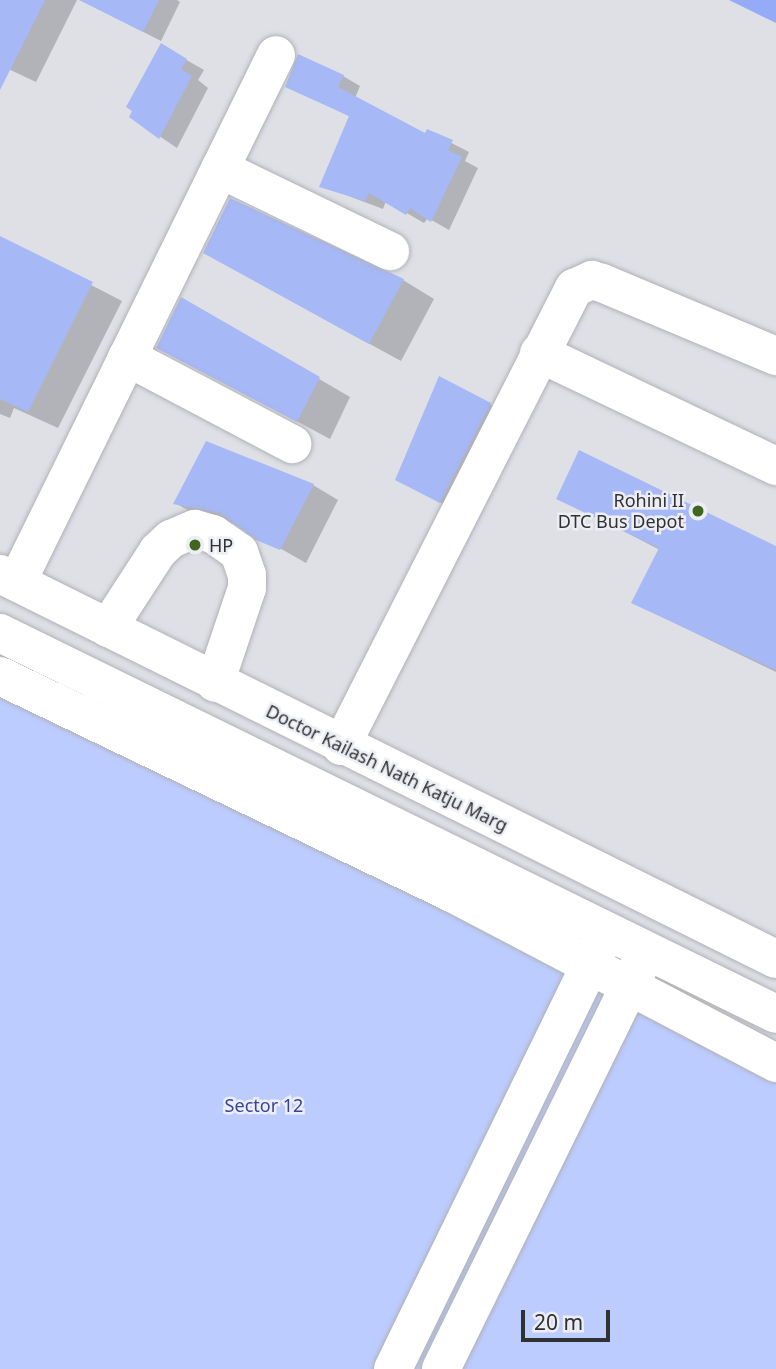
<!DOCTYPE html>
<html>
<head>
<meta charset="utf-8">
<style>
	body { margin:0 }
	#map { position:relative; width:776px; height:1369px; overflow:hidden; background:#dfe0e6; font-family:"Noto Sans",sans-serif }
	div>[style] { position:absolute }
	[style*='--x'] { left:calc(var(--x)*1px); top:calc(var(--y)*1px); width:calc(var(--w)*1px); rotate:calc(var(--a)*1deg) }
	.green>* { inset:0; background:#bcccff }
	.water>* { inset:0; background:#96abf8 }
	.shadow>* { inset:0; background:#0003 }
	.building>* { inset:0; background:#a6b8f6 }
	.roads { filter:drop-shadow(0 0 2px #b0b1b6) drop-shadow(0 0 2px #b0b1b6) }
	.minor>* { height:38px; margin:-19px; padding:0 19px; transform-origin:19px; border-radius:19px; background:#fff }
	.major>* { height:38px; margin:-19px; padding:0 19px; transform-origin:19px; border-radius:19px; background:#fff }
	.dots>* { width:19px; height:19px; translate:-50% -50%; box-sizing:border-box; border:4px solid #eceef3; border-radius:50% }
	span { translate:-50% -50%; white-space:nowrap; text-align:center; line-height:1.15; -webkit-text-stroke:5px #eceef3; paint-order:stroke }
	.poi-label { font-size:18px; color:#303133 }
	.right { translate:-100% -50%; text-align:right }
	.left { translate:0 -50%; text-align:left }
	.street-label { font-size:18px; color:#303133 }
	.park-label { font-size:18px; color:#36459d }
	.scale { position:absolute; left:521px; top:1310px; width:89px; height:32px; box-sizing:border-box; border:4px solid #303133; border-top:0; padding-left:9px; font-size:21px; line-height:24px; white-space:nowrap; color:#303133; -webkit-text-stroke:5px #eceef3; paint-order:stroke }
</style>
</head>
<body>
<div id="map">
	<div class="green">
		<div style="clip-path:polygon(0 681px,776px 1060px,776px 1369px,0 1369px)"></div>
	</div>
	<div class="water">
		<div style="clip-path:polygon(729px 0,776px 0,776px 23px)"></div>
	</div>
	<div class="shadow">
		<div style="clip-path:polygon(0 0,77px 0,36px 82px,0 65px)"></div>
		<div style="clip-path:polygon(81px 0,177px 0,180px 2px,161px 41px)"></div>
		<div style="clip-path:polygon(162px 46px,204px 70px,198px 80px,208px 88px,177px 148px,131px 117px)"></div>
		<div style="clip-path:polygon(343px 76px,360px 86px,355px 98px,425px 135px,428px 131px,469px 152px,465px 161px,478px 168px,449px 230px,428px 218px,424px 223px,386px 201px,383px 209px,322px 186px,351px 117px,287px 86px)"></div>
		<div style="clip-path:polygon(0 238px,122px 301px,58px 428px,14px 408px,10px 418px,0 414px)"></div>
		<div style="clip-path:polygon(403px 280px,434px 299px,401px 361px,322px 318px)"></div>
		<div style="clip-path:polygon(182px 299px,350px 397px,330px 439px,191px 365px)"></div>
		<div style="clip-path:polygon(490px 404px,515px 419px,466px 516px,422px 493px)"></div>
		<div style="clip-path:polygon(313px 485px,338px 500px,306px 563px,239px 525px,200px 517px,175px 503px)"></div>
		<div style="clip-path:polygon(559px 498px,776px 549px,776px 672px,633px 603px,660px 550px)"></div>
	</div>
	<div class="building">
		<div style="clip-path:polygon(0 0,45px 0,0 90px)"></div>
		<div style="clip-path:polygon(79px 0,159px 0,143px 32px)"></div>
		<div style="clip-path:polygon(161px 43px,187px 59px,181px 69px,192px 76px,159px 139px,129px 117px,132px 111px,126px 107px)"></div>
		<div style="clip-path:polygon(298px 54px,344px 75px,338px 87px,425px 133px,427px 129px,453px 140px,448px 150px,462px 157px,431px 222px,410px 208px,406px 215px,369px 193px,365px 201px,319px 187px,349px 116px,285px 87px)"></div>
		<div style="clip-path:polygon(230px 198px,404px 279px,369px 344px,203px 253px)"></div>
		<div style="clip-path:polygon(0 236px,93px 282px,28px 412px,0 399px)"></div>
		<div style="clip-path:polygon(181px 297px,320px 377px,297px 422px,156px 348px)"></div>
		<div style="clip-path:polygon(439px 376px,491px 403px,440px 503px,395px 480px)"></div>
		<div style="clip-path:polygon(206px 441px,314px 484px,280px 550px,256px 540px,219px 513px,173px 504px)"></div>
		<div style="clip-path:polygon(579px 450px,776px 546px,776px 670px,631px 603px,659px 548px,556px 499px)"></div>
	</div>
	<div class="roads">
		<div class="minor">
			<div style="--x:220;--y:169;--w:189;--a:25.8"></div>
			<div style="--x:539;--y:353;--w:263;--a:25.5"></div>
			<div style="--x:127;--y:357;--w:187;--a:27.8"></div>
			<div style="--x:17;--y:582;--w:587;--a:-63.83"></div>
			<div style="--x:108;--y:628;--w:92;--a:-57"></div>
			<div style="--x:158;--y:551;--w:18;--a:-43"></div>
			<div style="--x:171;--y:539;--w:26;--a:-23"></div>
			<div style="--x:195;--y:529;--w:19;--a:16"></div>
			<div style="--x:213;--y:534;--w:32;--a:35"></div>
			<div style="--x:239;--y:552;--w:24;--a:71"></div>
			<div style="--x:247;--y:575;--w:13;--a:90"></div>
			<div style="--x:247;--y:588;--w:100;--a:108.6"></div>
			<div style="--x:0;--y:676;--w:504;--a:25.65"></div>
			<div style="--x:454;--y:894;--w:364;--a:27.7"></div>
			<div style="--x:341;--y:746;--w:514;--a:-63.04"></div>
			<div style="--x:574;--y:288;--w:20;--a:-24"></div>
			<div style="--x:592;--y:280;--w:10;--a:17"></div>
			<div style="--x:602;--y:283;--w:189;--a:22.8"></div>
			<div style="--x:393;--y:1369;--w:474;--a:-64"></div>
			<div style="--x:441;--y:1369;--w:450;--a:-63.8"></div>
		</div>
		<div class="major">
			<div style="--x:0;--y:574;--w:866;--a:26.39"></div>
			<div style="--x:0;--y:633;--w:864;--a:26.15"></div>
		</div>
	</div>
	<div class="dots">
		<div style="left:698px;top:511px;background:#406620"></div>
		<div style="left:195px;top:545px;background:#406620"></div>
	</div>
	<div class="poi-label">
		<span class="right" style="left:684px;top:511px">Rohini II<br>DTC Bus Depot</span>
		<span class="left" style="left:209px;top:545px">HP</span>
	</div>
	<div class="street-label">
		<span style="left:387px;top:768px;rotate:26deg">Doctor Kailash Nath Katju Marg</span>
	</div>
	<div class="park-label">
		<span style="left:264px;top:1105px">Sector 12</span>
	</div>
	<div class="scale">20 m</div>
</div>
</body>
</html>
